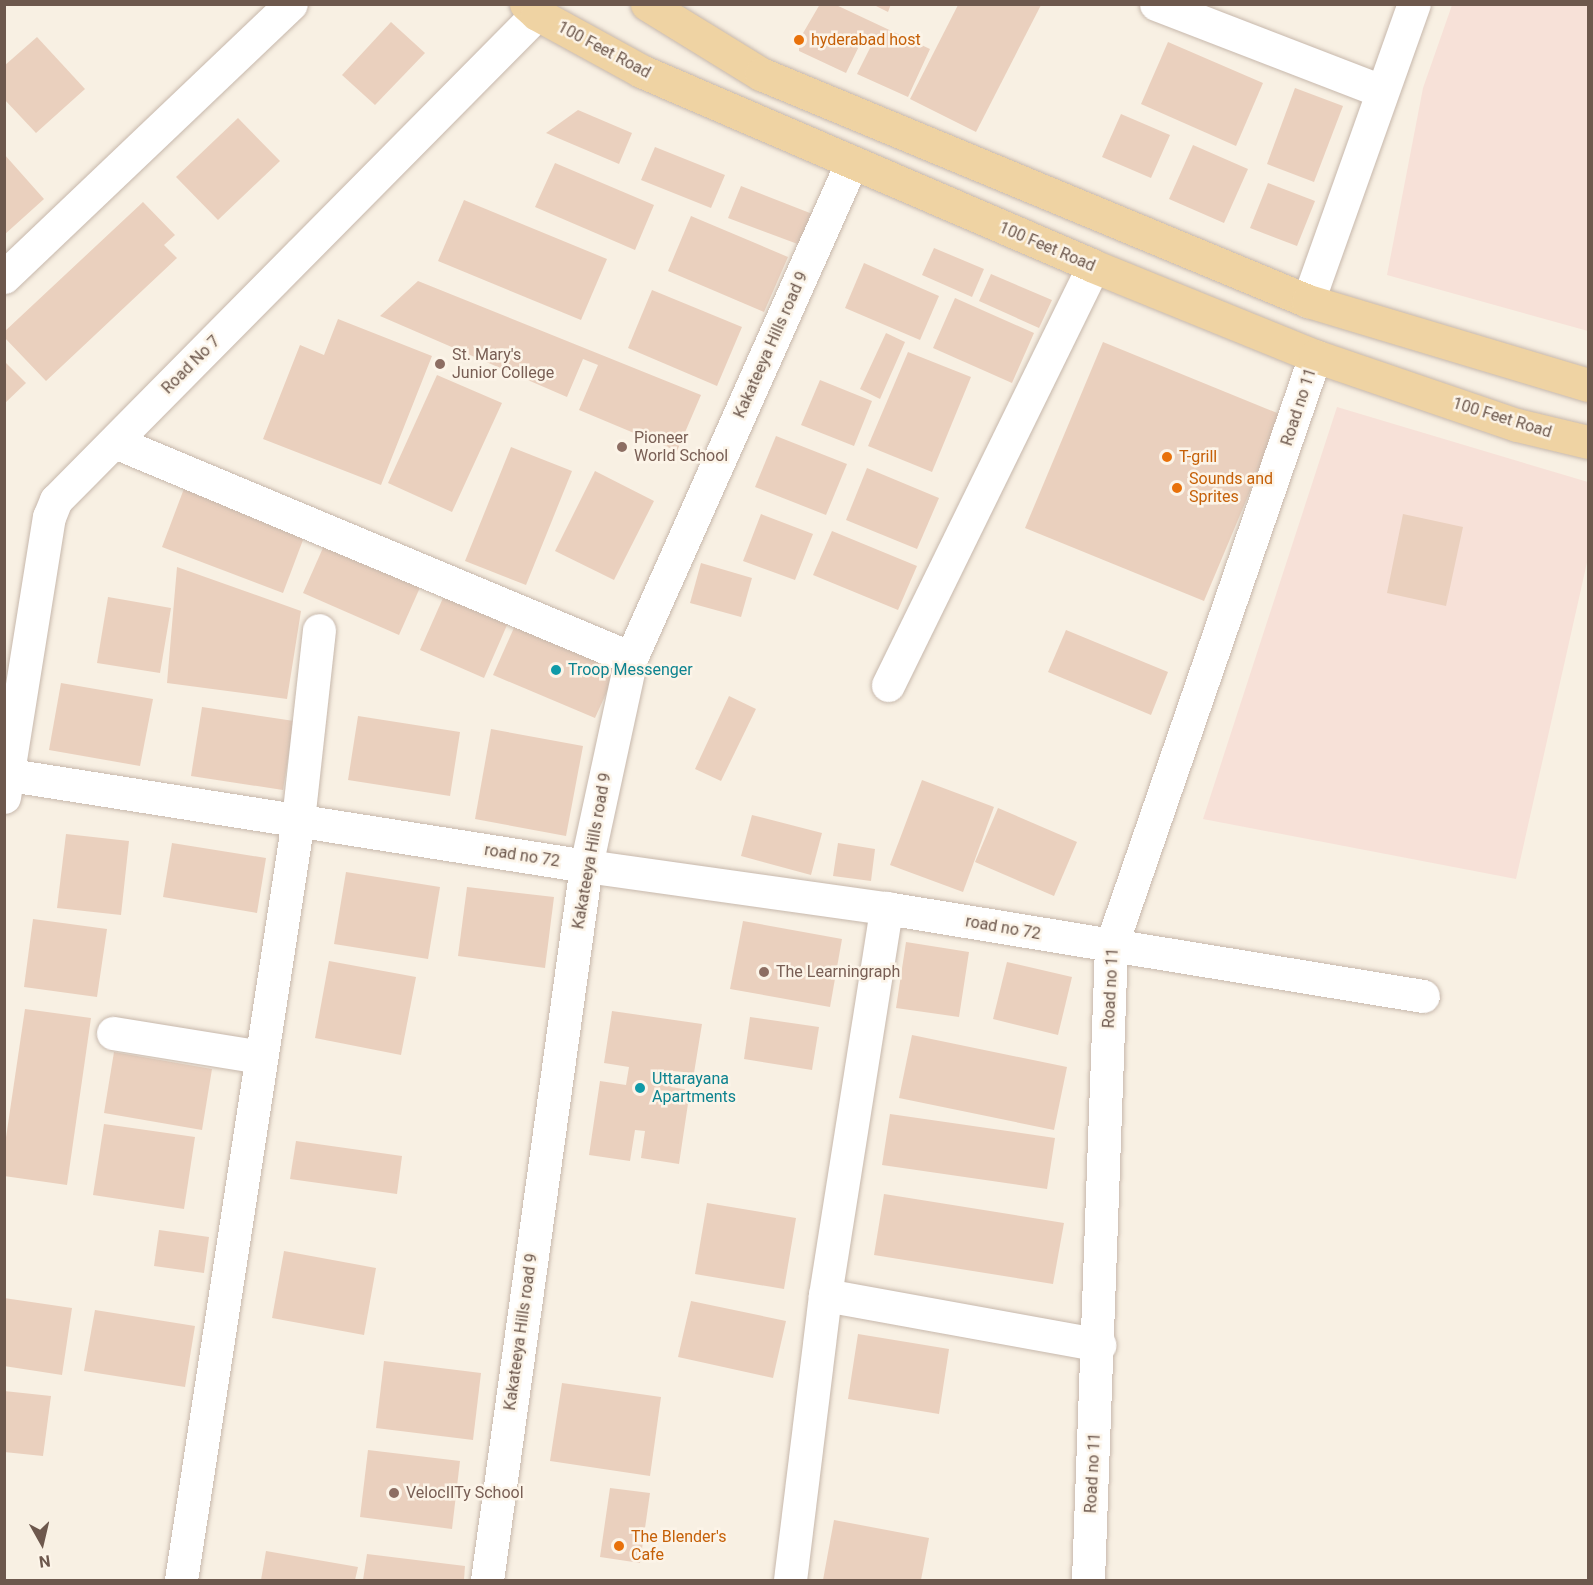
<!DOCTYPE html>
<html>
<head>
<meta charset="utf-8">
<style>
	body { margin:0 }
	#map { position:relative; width:1593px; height:1585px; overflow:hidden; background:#f8f0e3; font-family:Roboto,sans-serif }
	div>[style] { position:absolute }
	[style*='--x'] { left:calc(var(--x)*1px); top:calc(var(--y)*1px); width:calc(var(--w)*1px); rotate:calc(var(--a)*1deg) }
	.commercial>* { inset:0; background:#f7e1d8 }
	.building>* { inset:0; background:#ead0be }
	.roads { filter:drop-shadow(0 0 2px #c7b8ac) drop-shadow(0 0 2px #c7b8ac) }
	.minor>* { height:33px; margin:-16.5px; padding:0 16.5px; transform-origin:16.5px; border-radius:16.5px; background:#fff }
	.major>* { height:33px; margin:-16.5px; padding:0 16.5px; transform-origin:16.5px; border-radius:16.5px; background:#efd3a3 }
	.dots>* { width:16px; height:16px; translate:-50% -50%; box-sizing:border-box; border:3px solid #fcf4e8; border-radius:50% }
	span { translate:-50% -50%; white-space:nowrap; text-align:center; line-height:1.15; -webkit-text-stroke:5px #fcf4e8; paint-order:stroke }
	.food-label { font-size:16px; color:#c56008 }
	.left { translate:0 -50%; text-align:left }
	.street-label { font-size:16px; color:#6d584d }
	.education-label { font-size:16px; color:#785e54 }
	.culture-label { font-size:16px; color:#0d838f }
	.frame { position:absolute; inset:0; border:6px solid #6d584d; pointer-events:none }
	.north { position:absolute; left:12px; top:1513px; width:60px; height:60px; -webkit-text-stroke:4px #fcf4e8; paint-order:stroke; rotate:172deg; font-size:16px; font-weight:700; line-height:24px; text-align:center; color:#6d584d }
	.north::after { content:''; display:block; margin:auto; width:21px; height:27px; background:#6d584d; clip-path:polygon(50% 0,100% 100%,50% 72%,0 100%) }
</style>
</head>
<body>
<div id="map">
	<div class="commercial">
		<div style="clip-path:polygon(1452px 5px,1588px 5px,1588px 331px,1387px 275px,1423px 88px)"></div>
		<div style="clip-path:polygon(1337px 407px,1588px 482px,1588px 558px,1516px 879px,1203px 819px)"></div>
	</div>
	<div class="building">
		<div style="clip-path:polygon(820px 4px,834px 4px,930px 49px,908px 97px,857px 74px,874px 40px,864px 36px,846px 73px,799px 51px,799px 40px)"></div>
		<div style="clip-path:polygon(872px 4px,891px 4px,888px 12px)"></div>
		<div style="clip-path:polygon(958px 5px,1041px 5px,976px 132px,910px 99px)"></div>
		<div style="clip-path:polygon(391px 22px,425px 53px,375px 105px,342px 75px)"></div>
		<div style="clip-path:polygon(37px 37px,85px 89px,36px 133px,4px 99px,4px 66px)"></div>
		<div style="clip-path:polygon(1168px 42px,1263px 83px,1236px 146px,1141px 104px)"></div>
		<div style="clip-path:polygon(1295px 88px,1343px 106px,1314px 182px,1267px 164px)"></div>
		<div style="clip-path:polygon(578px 110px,632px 133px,619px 164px,546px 133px)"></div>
		<div style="clip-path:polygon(1121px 114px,1170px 135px,1151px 178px,1102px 157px)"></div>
		<div style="clip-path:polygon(238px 118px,280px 161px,218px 220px,176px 177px)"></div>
		<div style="clip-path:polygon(1193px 145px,1248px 169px,1224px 223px,1169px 199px)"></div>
		<div style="clip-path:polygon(655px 147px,725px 175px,711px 208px,641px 180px)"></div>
		<div style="clip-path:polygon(4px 154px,44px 199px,4px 235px)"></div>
		<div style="clip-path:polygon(555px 163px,654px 205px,635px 250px,535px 207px)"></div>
		<div style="clip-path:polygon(1268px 183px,1315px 201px,1297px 246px,1250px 228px)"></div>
		<div style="clip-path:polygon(741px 186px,815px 215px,803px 246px,728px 218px)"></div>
		<div style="clip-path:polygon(464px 200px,607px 259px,581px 320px,438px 261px)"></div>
		<div style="clip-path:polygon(143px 202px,175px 235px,164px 245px,177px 258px,46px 381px,4px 337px,4px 332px)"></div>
		<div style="clip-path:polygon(691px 216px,788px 257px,764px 312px,668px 271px)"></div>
		<div style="clip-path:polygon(934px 248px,984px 269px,972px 297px,922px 275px)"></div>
		<div style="clip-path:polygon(864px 263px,939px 296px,920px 340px,845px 308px)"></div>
		<div style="clip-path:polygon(991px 274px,1052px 300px,1039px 328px,979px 301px)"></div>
		<div style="clip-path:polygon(418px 281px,701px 395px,677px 451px,579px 410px,598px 365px,583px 359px,567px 397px,380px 316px)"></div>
		<div style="clip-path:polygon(652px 290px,742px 327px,717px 386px,628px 348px)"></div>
		<div style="clip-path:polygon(955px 298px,1034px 333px,1012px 383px,933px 348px)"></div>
		<div style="clip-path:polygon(338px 319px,432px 356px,381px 485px,263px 439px,300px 345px,324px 355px)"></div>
		<div style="clip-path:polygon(886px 333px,905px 342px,880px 399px,860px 389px)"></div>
		<div style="clip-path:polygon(1103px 342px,1282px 415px,1204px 601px,1025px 528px)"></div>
		<div style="clip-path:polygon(908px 352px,971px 377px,932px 472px,868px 446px)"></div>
		<div style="clip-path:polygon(4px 361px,26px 383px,4px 404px)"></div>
		<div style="clip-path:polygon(437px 375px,502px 403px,452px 512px,388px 483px)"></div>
		<div style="clip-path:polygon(820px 380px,872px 401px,854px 446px,801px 425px)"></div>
		<div style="clip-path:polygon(776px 436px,847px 464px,826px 515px,755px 487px)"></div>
		<div style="clip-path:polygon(511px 447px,572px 471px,526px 585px,465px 561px)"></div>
		<div style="clip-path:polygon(867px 468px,939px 498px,917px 549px,846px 520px)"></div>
		<div style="clip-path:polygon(595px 471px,654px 501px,614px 580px,555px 551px)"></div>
		<div style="clip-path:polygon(185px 486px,306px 532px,283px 593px,162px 547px)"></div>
		<div style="clip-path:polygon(761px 514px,813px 534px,795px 580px,743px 561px)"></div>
		<div style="clip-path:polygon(1403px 514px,1463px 527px,1446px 606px,1387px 593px)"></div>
		<div style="clip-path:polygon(832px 531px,917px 566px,898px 610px,813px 575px)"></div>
		<div style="clip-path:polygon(326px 541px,422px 583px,399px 635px,303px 593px)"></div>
		<div style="clip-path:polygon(701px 563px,752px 578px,741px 617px,690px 603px)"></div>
		<div style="clip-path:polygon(177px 567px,301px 611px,287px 699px,167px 683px)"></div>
		<div style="clip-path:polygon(447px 589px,511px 616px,484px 678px,420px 650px)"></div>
		<div style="clip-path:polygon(108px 597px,171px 608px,160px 673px,97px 663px)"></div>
		<div style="clip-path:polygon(517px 621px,619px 665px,595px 718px,493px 675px)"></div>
		<div style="clip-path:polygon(1066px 630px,1168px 672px,1151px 715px,1048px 672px)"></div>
		<div style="clip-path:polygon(61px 683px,153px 699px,140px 766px,49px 750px)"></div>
		<div style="clip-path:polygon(729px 696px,756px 709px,721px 781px,695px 769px)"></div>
		<div style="clip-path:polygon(202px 707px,294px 721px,283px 790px,191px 776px)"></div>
		<div style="clip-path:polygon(358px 716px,460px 732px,450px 796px,348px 780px)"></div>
		<div style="clip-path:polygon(491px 729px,583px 746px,566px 836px,475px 819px)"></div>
		<div style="clip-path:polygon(922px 780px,994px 807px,963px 892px,890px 865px)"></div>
		<div style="clip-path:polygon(998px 808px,1077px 842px,1054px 896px,975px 862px)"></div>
		<div style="clip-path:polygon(752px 815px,822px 833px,811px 875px,741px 856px)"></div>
		<div style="clip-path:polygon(66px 834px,129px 841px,121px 915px,57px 908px)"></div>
		<div style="clip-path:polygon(172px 843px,266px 858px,257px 913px,163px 897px)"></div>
		<div style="clip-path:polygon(838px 843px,875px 849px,871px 881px,833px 876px)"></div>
		<div style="clip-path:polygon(346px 872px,440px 887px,428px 959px,334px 944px)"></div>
		<div style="clip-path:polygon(467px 887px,554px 897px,545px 968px,458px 956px)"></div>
		<div style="clip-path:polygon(33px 919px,107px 929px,97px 997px,24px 987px)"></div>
		<div style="clip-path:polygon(743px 921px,842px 939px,830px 1007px,730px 989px)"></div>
		<div style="clip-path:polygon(906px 942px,969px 952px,959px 1017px,896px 1008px)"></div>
		<div style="clip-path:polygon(329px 961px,416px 977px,401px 1055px,315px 1038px)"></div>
		<div style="clip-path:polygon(1007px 962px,1072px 977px,1058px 1035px,993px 1019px)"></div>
		<div style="clip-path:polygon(25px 1009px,91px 1018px,67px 1185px,4px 1176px,4px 1151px)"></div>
		<div style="clip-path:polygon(612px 1011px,702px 1024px,694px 1073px,673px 1071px,671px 1087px,690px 1090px,679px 1164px,641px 1158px,645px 1131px,635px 1130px,630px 1161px,589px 1155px,600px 1081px,626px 1085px,629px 1067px,604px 1063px)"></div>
		<div style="clip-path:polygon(750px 1017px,819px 1027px,812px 1070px,744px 1059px)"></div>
		<div style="clip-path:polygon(912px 1035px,1067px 1067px,1054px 1130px,899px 1098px)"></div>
		<div style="clip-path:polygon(114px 1052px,212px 1069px,202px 1130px,104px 1113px)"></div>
		<div style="clip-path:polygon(890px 1114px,1055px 1138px,1047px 1189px,882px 1165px)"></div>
		<div style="clip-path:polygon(104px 1124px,195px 1137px,184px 1209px,93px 1195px)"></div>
		<div style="clip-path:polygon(296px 1141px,402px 1156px,397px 1194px,290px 1179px)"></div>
		<div style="clip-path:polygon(884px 1194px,1064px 1223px,1053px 1284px,874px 1255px)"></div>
		<div style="clip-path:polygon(707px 1203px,796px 1218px,784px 1289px,695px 1274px)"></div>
		<div style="clip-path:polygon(159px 1230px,209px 1237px,204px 1273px,154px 1266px)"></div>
		<div style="clip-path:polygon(284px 1251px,376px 1268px,364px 1335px,272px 1318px)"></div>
		<div style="clip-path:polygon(4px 1298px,72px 1308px,62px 1375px,4px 1366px)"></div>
		<div style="clip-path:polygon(691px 1301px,786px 1321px,773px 1378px,678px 1357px)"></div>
		<div style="clip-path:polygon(95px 1310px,195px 1326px,185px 1387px,84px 1371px)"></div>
		<div style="clip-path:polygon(858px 1334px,949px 1349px,939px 1414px,848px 1399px)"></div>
		<div style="clip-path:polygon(384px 1361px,481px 1373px,473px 1440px,376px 1428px)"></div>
		<div style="clip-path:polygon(562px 1383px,661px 1397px,650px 1476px,550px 1461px)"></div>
		<div style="clip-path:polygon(4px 1391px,51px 1396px,43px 1456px,4px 1452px)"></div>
		<div style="clip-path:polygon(368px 1450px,460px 1461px,452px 1529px,360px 1517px)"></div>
		<div style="clip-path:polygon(610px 1488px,650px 1493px,640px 1563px,600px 1557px)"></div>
		<div style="clip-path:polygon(834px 1520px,929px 1538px,921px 1580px,823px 1580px)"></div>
		<div style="clip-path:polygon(266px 1551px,358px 1567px,355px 1580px,261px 1580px)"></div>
		<div style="clip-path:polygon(367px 1554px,465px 1566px,464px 1580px,363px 1580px)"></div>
	</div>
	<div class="roads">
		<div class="minor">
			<div style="--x:1156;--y:4;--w:242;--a:21.1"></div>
			<div style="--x:4;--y:277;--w:396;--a:-43.6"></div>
			<div style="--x:1308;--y:301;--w:315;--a:-70.4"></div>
			<div style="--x:115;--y:442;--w:559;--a:22.71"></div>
			<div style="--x:888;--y:685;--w:466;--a:-63.9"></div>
			<div style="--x:4;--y:774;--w:589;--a:8.98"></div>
			<div style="--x:586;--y:866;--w:303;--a:8"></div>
			<div style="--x:886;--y:908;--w:544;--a:9.31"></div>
			<div style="--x:4;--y:797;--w:284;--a:-80.9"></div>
			<div style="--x:49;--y:517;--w:18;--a:-68"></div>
			<div style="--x:56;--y:500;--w:684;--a:-45.3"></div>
			<div style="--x:113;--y:1033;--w:150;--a:9.2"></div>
			<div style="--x:825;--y:1295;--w:279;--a:10.3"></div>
			<div style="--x:181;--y:1580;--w:769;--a:-81.25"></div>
			<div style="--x:298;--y:820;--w:191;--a:-83.7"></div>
			<div style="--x:487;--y:1580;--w:721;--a:-82.11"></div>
			<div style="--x:586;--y:866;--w:213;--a:-77.8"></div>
			<div style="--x:631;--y:658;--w:541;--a:-65.99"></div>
			<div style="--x:790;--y:1580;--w:287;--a:-83"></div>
			<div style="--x:825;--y:1295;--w:392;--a:-81"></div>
			<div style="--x:1088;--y:1580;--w:634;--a:-87.92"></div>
			<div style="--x:1111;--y:946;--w:624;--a:-70.93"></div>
		</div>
		<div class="major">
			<div style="--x:526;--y:4;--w:15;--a:42"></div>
			<div style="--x:537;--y:14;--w:119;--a:28.7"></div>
			<div style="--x:641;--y:71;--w:492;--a:23.3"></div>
			<div style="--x:1093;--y:266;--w:240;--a:22.1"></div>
			<div style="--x:1315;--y:356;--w:213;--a:18.9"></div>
			<div style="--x:1517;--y:425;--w:73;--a:13.5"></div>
			<div style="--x:647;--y:4;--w:134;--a:31.6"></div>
			<div style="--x:761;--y:74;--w:592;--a:22.54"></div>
			<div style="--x:1308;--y:301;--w:292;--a:16.7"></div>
		</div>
	</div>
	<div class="dots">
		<div style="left:799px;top:40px;background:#e8710a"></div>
		<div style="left:440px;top:364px;background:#8d6e63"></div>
		<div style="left:622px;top:447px;background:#8d6e63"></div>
		<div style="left:1167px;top:457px;background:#e8710a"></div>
		<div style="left:1177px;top:488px;background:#e8710a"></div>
		<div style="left:556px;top:670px;background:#0f9aa8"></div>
		<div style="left:764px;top:972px;background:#8d6e63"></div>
		<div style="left:640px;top:1088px;background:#0f9aa8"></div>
		<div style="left:394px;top:1493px;background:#8d6e63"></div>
		<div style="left:619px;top:1546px;background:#e8710a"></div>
	</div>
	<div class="food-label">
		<span class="left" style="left:811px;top:40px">hyderabad host</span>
		<span class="left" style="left:1179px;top:457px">T-grill</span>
		<span class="left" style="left:1189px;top:488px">Sounds and<br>Sprites</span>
		<span class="left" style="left:631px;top:1546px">The Blender's<br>Cafe</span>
	</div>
	<div class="street-label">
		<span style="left:604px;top:50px;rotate:28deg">100 Feet Road</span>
		<span style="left:1047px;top:247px;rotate:23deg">100 Feet Road</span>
		<span style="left:771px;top:345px;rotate:-66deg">Kakateeya Hills road 9</span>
		<span style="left:191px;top:365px;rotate:-45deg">Road No 7</span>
		<span style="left:1299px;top:407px;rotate:-72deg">Road no 11</span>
		<span style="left:1502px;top:418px;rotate:17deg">100 Feet Road</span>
		<span style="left:592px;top:851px;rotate:-80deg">Kakateeya Hills road 9</span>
		<span style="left:522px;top:856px;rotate:9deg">road no 72</span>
		<span style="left:1003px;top:928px;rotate:10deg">road no 72</span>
		<span style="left:1111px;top:988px;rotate:-87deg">Road no 11</span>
		<span style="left:521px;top:1332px;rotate:-82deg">Kakateeya Hills road 9</span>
		<span style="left:1093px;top:1473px;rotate:-87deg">Road no 11</span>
	</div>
	<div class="education-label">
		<span class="left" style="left:452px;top:364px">St. Mary's<br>Junior College</span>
		<span class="left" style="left:634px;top:447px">Pioneer<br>World School</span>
		<span class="left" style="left:776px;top:972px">The Learningraph</span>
		<span class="left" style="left:406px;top:1493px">VelocIITy School</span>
	</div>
	<div class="culture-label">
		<span class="left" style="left:568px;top:670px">Troop Messenger</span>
		<span class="left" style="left:652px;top:1088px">Uttarayana<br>Apartments</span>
	</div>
	<div class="frame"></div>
	<div class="north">N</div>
</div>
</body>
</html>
